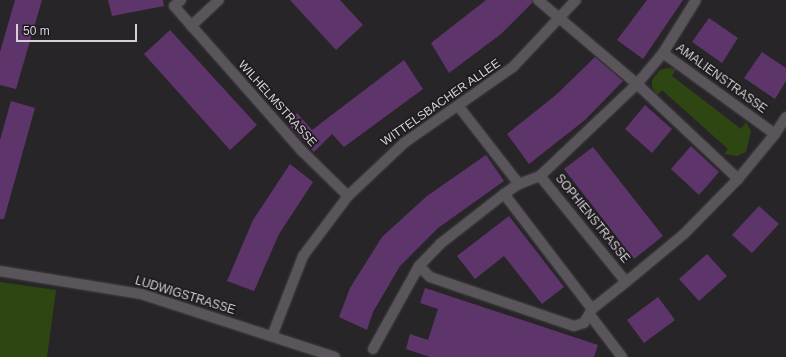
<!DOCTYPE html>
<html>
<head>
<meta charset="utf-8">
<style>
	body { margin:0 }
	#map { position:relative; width:786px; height:357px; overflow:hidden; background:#282529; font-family:Arial,sans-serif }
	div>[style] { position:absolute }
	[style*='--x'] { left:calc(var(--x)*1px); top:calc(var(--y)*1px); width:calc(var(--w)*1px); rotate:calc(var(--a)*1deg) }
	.green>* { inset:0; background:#2e4612 }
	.building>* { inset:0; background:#5e356a }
	.roads { filter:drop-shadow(0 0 1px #444145) drop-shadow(0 0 1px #444145) }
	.minor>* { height:10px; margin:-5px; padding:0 5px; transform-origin:5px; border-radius:5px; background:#59555a }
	span { translate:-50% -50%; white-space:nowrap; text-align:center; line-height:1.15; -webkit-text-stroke:3.5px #1f1b20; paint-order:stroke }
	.street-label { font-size:12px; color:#d4d2d5 }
	.scale { position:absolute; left:16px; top:24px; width:121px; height:18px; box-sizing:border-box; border:2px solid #d4d2d5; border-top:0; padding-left:5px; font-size:12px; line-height:14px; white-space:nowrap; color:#d4d2d5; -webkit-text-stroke:3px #1f1b20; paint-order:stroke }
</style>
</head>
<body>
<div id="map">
	<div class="green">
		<div style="clip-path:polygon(668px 68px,676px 69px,672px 76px,741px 129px,746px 122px,751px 131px,746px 152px,737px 156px,724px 154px,728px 149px,662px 90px,657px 95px,652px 87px,652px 80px,660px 70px)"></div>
		<div style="clip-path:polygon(0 282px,56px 290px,47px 357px,0 357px)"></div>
	</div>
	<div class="building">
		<div style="clip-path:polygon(15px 0,42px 0,16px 89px,0 85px,0 52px)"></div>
		<div style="clip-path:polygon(108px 0,163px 0,164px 6px,112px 16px)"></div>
		<div style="clip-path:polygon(290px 0,340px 0,363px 25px,336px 50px)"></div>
		<div style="clip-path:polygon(486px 0,532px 0,532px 3px,501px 34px,449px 73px,431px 43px)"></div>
		<div style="clip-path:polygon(647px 0,683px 0,643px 59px,617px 40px)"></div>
		<div style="clip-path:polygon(709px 18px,738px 38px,722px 63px,692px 42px)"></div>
		<div style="clip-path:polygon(170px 30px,257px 125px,230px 150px,144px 54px)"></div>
		<div style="clip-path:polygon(762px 52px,786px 68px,786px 81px,775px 99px,744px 78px)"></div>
		<div style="clip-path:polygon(595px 57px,623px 81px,585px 120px,529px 164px,507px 134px,557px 94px)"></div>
		<div style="clip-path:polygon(404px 60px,423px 89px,344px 147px,332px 134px,314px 152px,287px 123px,297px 113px,312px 130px)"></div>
		<div style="clip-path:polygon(11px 101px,35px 108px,4px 219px,0 219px,0 140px)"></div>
		<div style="clip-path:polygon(645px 105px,672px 129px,652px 153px,625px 129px)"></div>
		<div style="clip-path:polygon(691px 146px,719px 172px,699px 195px,671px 169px)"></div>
		<div style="clip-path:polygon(593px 147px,663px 236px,634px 259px,564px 169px)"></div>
		<div style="clip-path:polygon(486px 155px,504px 181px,438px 228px,400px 266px,373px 312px,367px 330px,339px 317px,350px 288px,382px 237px,427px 196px)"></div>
		<div style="clip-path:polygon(290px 164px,313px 182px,279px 234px,254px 291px,227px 281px,253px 220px)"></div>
		<div style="clip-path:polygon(759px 206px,779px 224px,752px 253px,732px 235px)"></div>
		<div style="clip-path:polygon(509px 216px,564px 287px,542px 304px,504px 256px,475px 279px,457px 256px)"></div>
		<div style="clip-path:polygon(707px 254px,727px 276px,699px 301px,679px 279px)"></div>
		<div style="clip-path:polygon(425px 288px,598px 345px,594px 357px,430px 357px,406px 349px,410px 334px,428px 340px,438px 309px,420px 303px)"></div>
		<div style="clip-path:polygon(658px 297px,675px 320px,644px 343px,627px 320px)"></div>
	</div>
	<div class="roads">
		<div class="minor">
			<div style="--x:181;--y:0;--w:9;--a:139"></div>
			<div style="--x:174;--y:6;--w:193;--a:48.6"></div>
			<div style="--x:302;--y:151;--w:64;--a:44.4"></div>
			<div style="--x:538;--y:0;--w:130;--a:40.3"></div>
			<div style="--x:637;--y:84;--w:139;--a:43.2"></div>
			<div style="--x:738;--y:179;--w:77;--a:134.5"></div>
			<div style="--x:684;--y:234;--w:75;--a:140.4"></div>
			<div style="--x:191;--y:26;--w:38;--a:-43"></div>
			<div style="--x:663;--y:53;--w:138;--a:35.9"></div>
			<div style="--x:775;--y:134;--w:58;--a:129.4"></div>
			<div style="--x:775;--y:134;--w:20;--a:-57"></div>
			<div style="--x:540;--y:176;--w:134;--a:-43.5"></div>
			<div style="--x:637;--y:84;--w:40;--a:-50"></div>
			<div style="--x:663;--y:53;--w:62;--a:-58.1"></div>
			<div style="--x:519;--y:184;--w:22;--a:-21"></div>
			<div style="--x:540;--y:176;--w:136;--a:50.9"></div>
			<div style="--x:626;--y:282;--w:43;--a:141.5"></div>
			<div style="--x:419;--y:266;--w:16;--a:45"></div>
			<div style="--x:430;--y:277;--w:152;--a:18.8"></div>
			<div style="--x:574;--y:326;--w:10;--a:-17"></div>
			<div style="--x:584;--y:323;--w:16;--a:-60"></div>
			<div style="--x:592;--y:309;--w:145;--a:-127.4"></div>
			<div style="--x:504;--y:194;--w:18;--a:-34"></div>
			<div style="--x:519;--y:184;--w:98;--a:-127.9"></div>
			<div style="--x:0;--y:271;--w:143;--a:9.3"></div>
			<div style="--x:141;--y:294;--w:204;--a:18"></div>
			<div style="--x:590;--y:315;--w:53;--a:52.7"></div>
			<div style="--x:272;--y:336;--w:86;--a:-68.8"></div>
			<div style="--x:303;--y:256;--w:75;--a:-53.1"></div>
			<div style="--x:348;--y:196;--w:77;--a:-43.4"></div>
			<div style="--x:404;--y:143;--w:133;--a:-34.9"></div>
			<div style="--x:513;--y:67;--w:92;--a:-46.8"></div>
			<div style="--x:373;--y:349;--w:95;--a:-61"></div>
			<div style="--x:419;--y:266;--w:30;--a:-46"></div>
			<div style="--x:440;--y:244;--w:81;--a:-38"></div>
		</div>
	</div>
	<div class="street-label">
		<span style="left:721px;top:79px;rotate:36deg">AMALIENSTRASSE</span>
		<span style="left:441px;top:103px;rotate:-35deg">WITTELSBACHER ALLEE</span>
		<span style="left:277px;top:104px;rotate:48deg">WILHELMSTRASSE</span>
		<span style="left:592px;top:219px;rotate:51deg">SOPHIENSTRASSE</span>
		<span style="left:185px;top:296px;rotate:17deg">LUDWIGSTRASSE</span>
	</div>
	<div class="scale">50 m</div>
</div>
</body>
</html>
